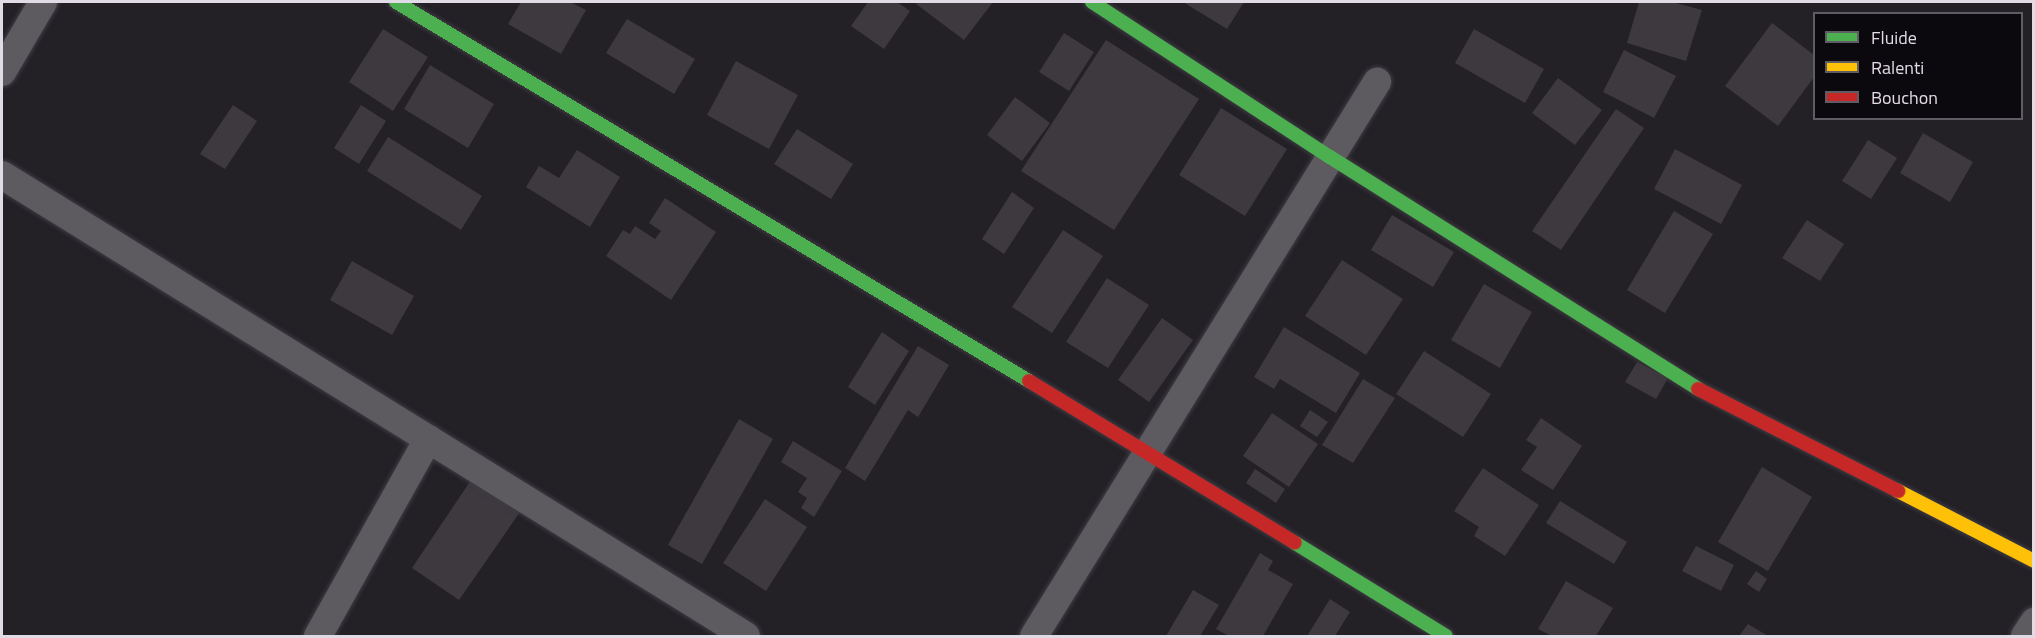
<!DOCTYPE html>
<html>
<head>
<meta charset="utf-8">
<style>
	body { margin:0 }
	#map { position:relative; width:2035px; height:638px; overflow:hidden; background:#232026; font-family:"Titillium Web",sans-serif }
	div>[style] { position:absolute }
	[style*='--x'] { left:calc(var(--x)*1px); top:calc(var(--y)*1px); width:calc(var(--w)*1px); rotate:calc(var(--a)*1deg) }
	.building>* { inset:0; background:#3e393f }
	.roads { filter:drop-shadow(0 0 2px #3e3c42) drop-shadow(0 0 2px #3e3c42) }
	.street>* { height:28px; margin:-14px; padding:0 14px; transform-origin:14px; border-radius:14px; background:#5d5a60 }
	.fast>* { height:14px; margin:-7px; padding:0 7px; transform-origin:7px; border-radius:7px; background:#4caf50 }
	.slow>* { height:14px; margin:-7px; padding:0 7px; transform-origin:7px; border-radius:7px; background:#ffc107 }
	.jam>* { height:14px; margin:-7px; padding:0 7px; transform-origin:7px; border-radius:7px; background:#c62828 }
	span { translate:-50% -50%; white-space:nowrap; text-align:center; line-height:1.15; -webkit-text-stroke:4.5px #0b080e; paint-order:stroke }
	.frame { position:absolute; inset:0; border:3px solid #e0dbe5; pointer-events:none }
	.legend { position:absolute; left:1813px; top:12px; width:210px; height:108px; box-sizing:border-box; background:#0b080e; border:2px solid #605c64; margin:0; padding:8px 10px; list-style:none; font-size:18px; color:#e0dbe5 }
	.legend li { display:flex; align-items:center; gap:12px; height:30px }
	.legend b { width:30px; border:2px solid #605c64 }
</style>
</head>
<body>
<div id="map">
	<div class="building">
		<div style="clip-path:polygon(521px 2px,570px 2px,586px 10px,561px 54px,508px 24px)"></div>
		<div style="clip-path:polygon(868px 2px,897px 2px,910px 11px,884px 49px,851px 26px)"></div>
		<div style="clip-path:polygon(919px 2px,993px 2px,964px 40px,916px 4px)"></div>
		<div style="clip-path:polygon(1183px 2px,1244px 2px,1227px 29px)"></div>
		<div style="clip-path:polygon(1639px 2px,1672px 2px,1702px 10px,1686px 61px,1627px 43px)"></div>
		<div style="clip-path:polygon(627px 19px,695px 59px,674px 94px,606px 53px)"></div>
		<div style="clip-path:polygon(1772px 23px,1814px 55px,1814px 77px,1778px 126px,1725px 86px)"></div>
		<div style="clip-path:polygon(383px 29px,428px 57px,393px 111px,349px 82px)"></div>
		<div style="clip-path:polygon(1474px 29px,1544px 69px,1525px 103px,1455px 63px)"></div>
		<div style="clip-path:polygon(1064px 33px,1094px 52px,1069px 91px,1039px 72px)"></div>
		<div style="clip-path:polygon(1106px 40px,1199px 99px,1114px 230px,1021px 171px)"></div>
		<div style="clip-path:polygon(1624px 50px,1676px 76px,1654px 118px,1603px 92px)"></div>
		<div style="clip-path:polygon(736px 61px,798px 95px,769px 149px,707px 115px)"></div>
		<div style="clip-path:polygon(430px 65px,494px 104px,468px 148px,404px 109px)"></div>
		<div style="clip-path:polygon(1558px 78px,1602px 110px,1575px 145px,1532px 113px)"></div>
		<div style="clip-path:polygon(1015px 97px,1050px 123px,1022px 161px,987px 135px)"></div>
		<div style="clip-path:polygon(233px 105px,257px 121px,225px 169px,200px 154px)"></div>
		<div style="clip-path:polygon(361px 105px,386px 121px,359px 164px,334px 148px)"></div>
		<div style="clip-path:polygon(1221px 108px,1287px 149px,1245px 216px,1179px 175px)"></div>
		<div style="clip-path:polygon(1616px 109px,1644px 128px,1561px 250px,1532px 231px)"></div>
		<div style="clip-path:polygon(797px 129px,853px 164px,831px 199px,774px 164px)"></div>
		<div style="clip-path:polygon(1923px 133px,1973px 162px,1950px 202px,1900px 173px)"></div>
		<div style="clip-path:polygon(388px 137px,482px 196px,461px 230px,367px 171px)"></div>
		<div style="clip-path:polygon(1868px 140px,1897px 158px,1871px 199px,1842px 181px)"></div>
		<div style="clip-path:polygon(1675px 149px,1742px 185px,1721px 224px,1654px 189px)"></div>
		<div style="clip-path:polygon(577px 150px,620px 177px,590px 227px,526px 187px,539px 166px,559px 178px)"></div>
		<div style="clip-path:polygon(1012px 192px,1034px 208px,1004px 254px,982px 239px)"></div>
		<div style="clip-path:polygon(665px 198px,716px 232px,671px 300px,606px 256px,623px 230px,630px 234px,635px 226px,655px 239px,661px 231px,649px 223px)"></div>
		<div style="clip-path:polygon(1674px 211px,1713px 234px,1665px 313px,1627px 290px)"></div>
		<div style="clip-path:polygon(1392px 215px,1454px 252px,1433px 287px,1371px 250px)"></div>
		<div style="clip-path:polygon(1807px 220px,1844px 244px,1820px 281px,1782px 258px)"></div>
		<div style="clip-path:polygon(1063px 230px,1103px 256px,1052px 333px,1012px 307px)"></div>
		<div style="clip-path:polygon(1342px 260px,1403px 299px,1366px 355px,1305px 316px)"></div>
		<div style="clip-path:polygon(352px 261px,414px 296px,392px 335px,330px 300px)"></div>
		<div style="clip-path:polygon(1107px 278px,1149px 305px,1108px 368px,1066px 342px)"></div>
		<div style="clip-path:polygon(1484px 284px,1532px 312px,1500px 368px,1451px 340px)"></div>
		<div style="clip-path:polygon(1162px 318px,1193px 340px,1149px 402px,1118px 380px)"></div>
		<div style="clip-path:polygon(1284px 327px,1360px 373px,1336px 413px,1280px 379px,1274px 389px,1254px 377px)"></div>
		<div style="clip-path:polygon(882px 332px,909px 351px,875px 405px,848px 387px)"></div>
		<div style="clip-path:polygon(918px 346px,949px 365px,918px 417px,908px 410px,865px 481px,845px 468px)"></div>
		<div style="clip-path:polygon(1424px 351px,1491px 394px,1463px 437px,1396px 394px)"></div>
		<div style="clip-path:polygon(1637px 362px,1668px 378px,1656px 399px,1625px 382px)"></div>
		<div style="clip-path:polygon(1363px 379px,1395px 398px,1353px 463px,1322px 445px)"></div>
		<div style="clip-path:polygon(1310px 410px,1328px 422px,1317px 437px,1300px 426px)"></div>
		<div style="clip-path:polygon(1272px 413px,1318px 444px,1289px 487px,1243px 456px)"></div>
		<div style="clip-path:polygon(1541px 418px,1582px 446px,1553px 490px,1521px 470px,1537px 447px,1526px 440px)"></div>
		<div style="clip-path:polygon(739px 419px,773px 439px,702px 564px,668px 545px)"></div>
		<div style="clip-path:polygon(793px 441px,842px 471px,814px 517px,801px 508px,807px 498px,798px 492px,807px 478px,781px 462px)"></div>
		<div style="clip-path:polygon(1762px 467px,1812px 497px,1768px 571px,1718px 542px)"></div>
		<div style="clip-path:polygon(1483px 468px,1539px 505px,1505px 556px,1474px 536px,1479px 527px,1454px 511px)"></div>
		<div style="clip-path:polygon(1255px 469px,1285px 489px,1276px 503px,1246px 483px)"></div>
		<div style="clip-path:polygon(471px 480px,520px 512px,459px 600px,412px 568px)"></div>
		<div style="clip-path:polygon(765px 499px,807px 527px,766px 591px,723px 563px)"></div>
		<div style="clip-path:polygon(1560px 501px,1627px 542px,1614px 564px,1546px 523px)"></div>
		<div style="clip-path:polygon(1696px 546px,1734px 565px,1721px 591px,1682px 571px)"></div>
		<div style="clip-path:polygon(1260px 553px,1273px 561px,1268px 570px,1293px 584px,1263px 636px,1229px 636px,1216px 629px)"></div>
		<div style="clip-path:polygon(1756px 571px,1767px 579px,1759px 592px,1747px 584px)"></div>
		<div style="clip-path:polygon(1566px 581px,1613px 608px,1596px 636px,1552px 636px,1538px 629px)"></div>
		<div style="clip-path:polygon(1193px 590px,1219px 605px,1200px 636px,1166px 636px)"></div>
		<div style="clip-path:polygon(1330px 599px,1350px 612px,1335px 636px,1307px 636px)"></div>
		<div style="clip-path:polygon(1748px 624px,1768px 636px,1739px 636px)"></div>
	</div>
	<div class="roads">
		<div class="street">
			<div style="--x:2;--y:72;--w:81;--a:-59.6"></div>
			<div style="--x:2;--y:175;--w:875;--a:31.78"></div>
			<div style="--x:318;--y:636;--w:226;--a:-60.8"></div>
			<div style="--x:1034;--y:636;--w:652;--a:-58.24"></div>
			<div style="--x:2025;--y:636;--w:17;--a:-57"></div>
		</div>
		<div class="fast">
			<div style="--x:396;--y:2;--w:738;--a:30.91"></div>
			<div style="--x:1092;--y:2;--w:284;--a:33.1"></div>
			<div style="--x:1330;--y:157;--w:435;--a:32.2"></div>
			<div style="--x:1295;--y:543;--w:177;--a:31.6"></div>
		</div>
		<div class="slow">
			<div style="--x:1898;--y:491;--w:153;--a:27.2"></div>
		</div>
		<div class="jam">
			<div style="--x:1029;--y:381;--w:311;--a:31.3"></div>
			<div style="--x:1698;--y:389;--w:225;--a:27"></div>
		</div>
	</div>
	<div class="frame"></div>
	<ul class="legend">
	<li><b style="height:8px;background:#4caf50"></b>Fluide</li>
	<li><b style="height:8px;background:#ffc107"></b>Ralenti</li>
	<li><b style="height:8px;background:#c62828"></b>Bouchon</li>
	</ul>
</div>
</body>
</html>
